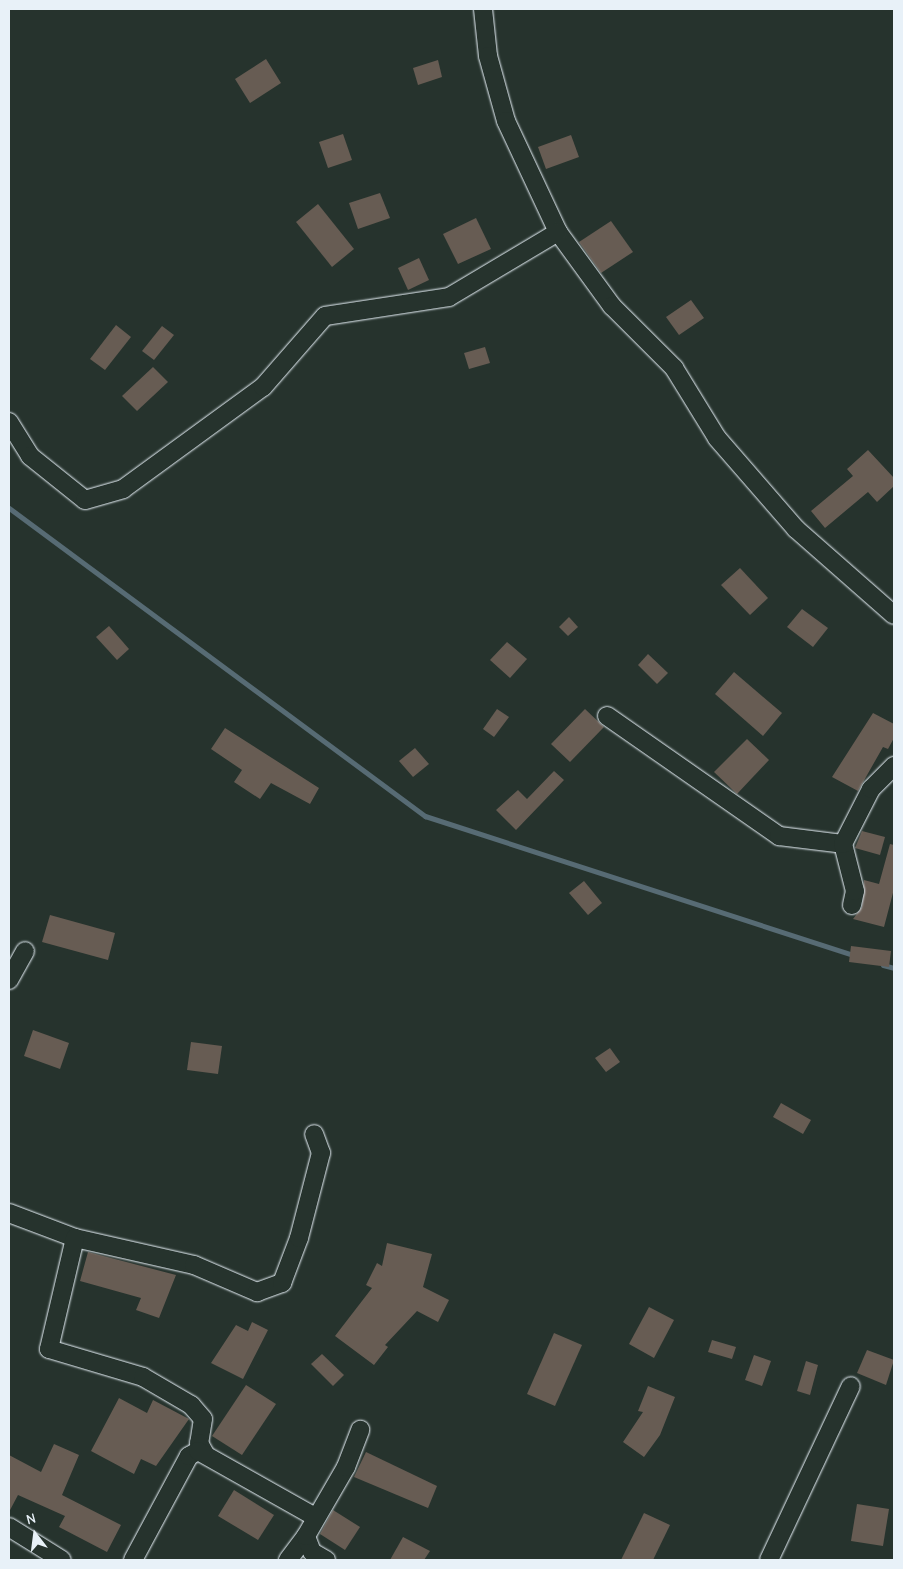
<!DOCTYPE html>
<html>
<head>
<meta charset="utf-8">
<style>
	body { margin:0 }
	#map { position:relative; width:903px; height:1569px; overflow:hidden; background:#26332d; font-family:"Comic Neue",sans-serif }
	div>[style] { position:absolute }
	[style*='--x'] { left:calc(var(--x)*1px); top:calc(var(--y)*1px); width:calc(var(--w)*1px); rotate:calc(var(--a)*1deg) }
	.stream>* { height:5px; margin:-2.5px; padding:0 2.5px; transform-origin:2.5px; border-radius:2.5px; background:#576b74 }
	.building>* { inset:0; background:#675c53 }
	.roads { filter:drop-shadow(0 0 1px #e8f1f8) drop-shadow(0 0 1px #e8f1f8) }
	.minor>* { height:18px; margin:-9px; padding:0 9px; transform-origin:9px; border-radius:9px; background:#26332d }
	span { translate:-50% -50%; white-space:nowrap; text-align:center; line-height:1.15; -webkit-text-stroke:4px #26332d; paint-order:stroke }
	.frame { position:absolute; inset:0; border:10px solid #e8f1f8; pointer-events:none }
	.north { position:absolute; left:10px; top:1509px; width:50px; height:50px; -webkit-text-stroke:4px #26332d; paint-order:stroke; rotate:345deg; font-size:14px; font-weight:700; line-height:20px; text-align:center; color:#e8f1f8 }
	.north::after { content:''; display:block; margin:auto; width:18px; height:22px; background:#e8f1f8; clip-path:polygon(50% 0,100% 100%,50% 72%,0 100%) }
</style>
</head>
<body>
<div id="map">
	<div class="stream">
		<div style="--x:9;--y:508;--w:518;--a:36.52"></div>
		<div style="--x:425;--y:816;--w:453;--a:18"></div>
		<div style="--x:883;--y:965;--w:11;--a:15"></div>
	</div>
	<div class="building">
		<div style="clip-path:polygon(266px 59px,281px 83px,250px 103px,235px 79px)"></div>
		<div style="clip-path:polygon(438px 60px,442px 77px,418px 85px,413px 68px)"></div>
		<div style="clip-path:polygon(343px 134px,352px 160px,328px 168px,319px 142px)"></div>
		<div style="clip-path:polygon(571px 135px,579px 157px,546px 169px,538px 147px)"></div>
		<div style="clip-path:polygon(380px 193px,390px 218px,358px 229px,349px 203px)"></div>
		<div style="clip-path:polygon(318px 204px,354px 249px,332px 267px,296px 222px)"></div>
		<div style="clip-path:polygon(476px 218px,491px 249px,458px 264px,443px 234px)"></div>
		<div style="clip-path:polygon(611px 221px,633px 252px,601px 273px,579px 242px)"></div>
		<div style="clip-path:polygon(419px 258px,429px 280px,408px 290px,398px 268px)"></div>
		<div style="clip-path:polygon(691px 300px,704px 318px,679px 335px,666px 317px)"></div>
		<div style="clip-path:polygon(116px 325px,131px 337px,105px 370px,90px 359px)"></div>
		<div style="clip-path:polygon(162px 326px,174px 335px,154px 360px,142px 351px)"></div>
		<div style="clip-path:polygon(485px 347px,490px 363px,469px 369px,464px 353px)"></div>
		<div style="clip-path:polygon(153px 367px,168px 382px,137px 411px,122px 396px)"></div>
		<div style="clip-path:polygon(868px 450px,894px 478px,894px 486px,877px 502px,868px 492px,825px 528px,811px 511px,853px 476px,847px 469px)"></div>
		<div style="clip-path:polygon(740px 568px,768px 598px,750px 615px,721px 585px)"></div>
		<div style="clip-path:polygon(802px 609px,828px 628px,813px 647px,787px 627px)"></div>
		<div style="clip-path:polygon(569px 617px,578px 627px,568px 636px,559px 627px)"></div>
		<div style="clip-path:polygon(109px 626px,129px 649px,117px 660px,96px 637px)"></div>
		<div style="clip-path:polygon(507px 642px,527px 659px,510px 678px,490px 660px)"></div>
		<div style="clip-path:polygon(648px 654px,668px 673px,657px 684px,638px 665px)"></div>
		<div style="clip-path:polygon(734px 672px,782px 713px,763px 736px,715px 694px)"></div>
		<div style="clip-path:polygon(497px 709px,509px 717px,494px 737px,483px 729px)"></div>
		<div style="clip-path:polygon(585px 709px,604px 727px,570px 762px,551px 744px)"></div>
		<div style="clip-path:polygon(873px 713px,894px 724px,894px 738px,888px 749px,883px 747px,858px 791px,832px 777px)"></div>
		<div style="clip-path:polygon(225px 728px,319px 788px,310px 804px,271px 783px,260px 799px,234px 782px,242px 770px,211px 749px)"></div>
		<div style="clip-path:polygon(747px 739px,769px 760px,737px 794px,714px 772px)"></div>
		<div style="clip-path:polygon(415px 748px,429px 764px,413px 777px,399px 761px)"></div>
		<div style="clip-path:polygon(554px 771px,564px 780px,516px 830px,496px 810px,518px 790px,527px 799px)"></div>
		<div style="clip-path:polygon(862px 831px,885px 837px,880px 855px,855px 848px)"></div>
		<div style="clip-path:polygon(890px 844px,894px 845px,894px 889px,884px 927px,853px 919px,862px 907px,864px 880px,879px 884px)"></div>
		<div style="clip-path:polygon(584px 881px,602px 903px,588px 915px,569px 893px)"></div>
		<div style="clip-path:polygon(50px 915px,115px 933px,108px 960px,42px 942px)"></div>
		<div style="clip-path:polygon(851px 946px,891px 951px,889px 967px,849px 962px)"></div>
		<div style="clip-path:polygon(33px 1030px,69px 1043px,60px 1069px,24px 1056px)"></div>
		<div style="clip-path:polygon(191px 1042px,222px 1046px,218px 1074px,187px 1070px)"></div>
		<div style="clip-path:polygon(610px 1048px,620px 1062px,606px 1072px,595px 1058px)"></div>
		<div style="clip-path:polygon(781px 1103px,811px 1120px,803px 1134px,773px 1117px)"></div>
		<div style="clip-path:polygon(387px 1243px,432px 1254px,423px 1287px,449px 1300px,438px 1322px,417px 1311px,385px 1345px,388px 1347px,374px 1365px,335px 1336px,372px 1288px,366px 1285px,377px 1263px,382px 1266px)"></div>
		<div style="clip-path:polygon(88px 1252px,176px 1275px,159px 1318px,136px 1310px,141px 1298px,80px 1281px)"></div>
		<div style="clip-path:polygon(649px 1307px,674px 1320px,654px 1358px,629px 1344px)"></div>
		<div style="clip-path:polygon(252px 1322px,268px 1330px,243px 1379px,211px 1363px,236px 1325px,248px 1331px)"></div>
		<div style="clip-path:polygon(554px 1333px,582px 1345px,555px 1406px,527px 1394px)"></div>
		<div style="clip-path:polygon(712px 1340px,736px 1347px,732px 1359px,708px 1352px)"></div>
		<div style="clip-path:polygon(867px 1350px,894px 1360px,886px 1385px,857px 1373px)"></div>
		<div style="clip-path:polygon(322px 1354px,344px 1375px,333px 1386px,311px 1364px)"></div>
		<div style="clip-path:polygon(754px 1355px,771px 1361px,762px 1386px,745px 1380px)"></div>
		<div style="clip-path:polygon(806px 1361px,818px 1365px,810px 1395px,797px 1391px)"></div>
		<div style="clip-path:polygon(246px 1385px,276px 1404px,242px 1455px,212px 1436px)"></div>
		<div style="clip-path:polygon(648px 1386px,675px 1397px,660px 1435px,644px 1457px,623px 1442px,643px 1412px,638px 1411px)"></div>
		<div style="clip-path:polygon(119px 1398px,147px 1413px,153px 1400px,189px 1419px,156px 1466px,141px 1459px,134px 1474px,91px 1451px)"></div>
		<div style="clip-path:polygon(54px 1444px,79px 1455px,62px 1495px,121px 1525px,107px 1552px,59px 1527px,65px 1516px,18px 1495px,9px 1512px,9px 1455px,41px 1472px)"></div>
		<div style="clip-path:polygon(366px 1452px,437px 1486px,428px 1508px,354px 1477px)"></div>
		<div style="clip-path:polygon(234px 1490px,274px 1515px,258px 1540px,218px 1516px)"></div>
		<div style="clip-path:polygon(857px 1504px,889px 1509px,883px 1546px,851px 1541px)"></div>
		<div style="clip-path:polygon(333px 1510px,360px 1527px,345px 1550px,320px 1534px)"></div>
		<div style="clip-path:polygon(644px 1513px,670px 1525px,653px 1560px,621px 1560px)"></div>
		<div style="clip-path:polygon(403px 1537px,430px 1551px,424px 1560px,390px 1560px)"></div>
	</div>
	<div class="roads">
		<div class="minor">
			<div style="--x:483;--y:9;--w:47;--a:83.9"></div>
			<div style="--x:488;--y:56;--w:67;--a:74.5"></div>
			<div style="--x:506;--y:121;--w:123;--a:64.9"></div>
			<div style="--x:558;--y:232;--w:92;--a:53.9"></div>
			<div style="--x:612;--y:306;--w:88;--a:45"></div>
			<div style="--x:674;--y:368;--w:82;--a:58.4"></div>
			<div style="--x:717;--y:438;--w:121;--a:49"></div>
			<div style="--x:796;--y:529;--w:130;--a:41.3"></div>
			<div style="--x:9;--y:422;--w:40;--a:58"></div>
			<div style="--x:30;--y:456;--w:70;--a:38.7"></div>
			<div style="--x:85;--y:500;--w:40;--a:-16"></div>
			<div style="--x:123;--y:489;--w:173;--a:-36.1"></div>
			<div style="--x:263;--y:387;--w:94;--a:-48.9"></div>
			<div style="--x:325;--y:316;--w:125;--a:-8.7"></div>
			<div style="--x:449;--y:297;--w:127;--a:-30.8"></div>
			<div style="--x:607;--y:716;--w:210;--a:34.9"></div>
			<div style="--x:779;--y:836;--w:64;--a:7.1"></div>
			<div style="--x:852;--y:905;--w:14;--a:-78"></div>
			<div style="--x:855;--y:891;--w:49;--a:-104.3"></div>
			<div style="--x:843;--y:844;--w:62;--a:-63"></div>
			<div style="--x:871;--y:789;--w:33;--a:-45"></div>
			<div style="--x:9;--y:980;--w:33;--a:-61"></div>
			<div style="--x:9;--y:1213;--w:71;--a:20.7"></div>
			<div style="--x:75;--y:1238;--w:122;--a:12.8"></div>
			<div style="--x:194;--y:1265;--w:69;--a:23.2"></div>
			<div style="--x:257;--y:1292;--w:27;--a:-20"></div>
			<div style="--x:282;--y:1283;--w:48;--a:-69.3"></div>
			<div style="--x:299;--y:1238;--w:88;--a:-75.5"></div>
			<div style="--x:321;--y:1153;--w:20;--a:-110"></div>
			<div style="--x:75;--y:1238;--w:114;--a:103.2"></div>
			<div style="--x:49;--y:1349;--w:98;--a:16.6"></div>
			<div style="--x:143;--y:1377;--w:56;--a:30.3"></div>
			<div style="--x:191;--y:1405;--w:18;--a:49"></div>
			<div style="--x:203;--y:1419;--w:24;--a:99"></div>
			<div style="--x:199;--y:1443;--w:13;--a:61"></div>
			<div style="--x:9;--y:1527;--w:62;--a:31.9"></div>
			<div style="--x:133;--y:1560;--w:118;--a:-61.7"></div>
			<div style="--x:189;--y:1456;--w:10;--a:-29"></div>
			<div style="--x:198;--y:1451;--w:134;--a:29.4"></div>
			<div style="--x:288;--y:1560;--w:30;--a:-53"></div>
			<div style="--x:326;--y:1560;--w:16;--a:-150"></div>
			<div style="--x:312;--y:1552;--w:17;--a:-111"></div>
			<div style="--x:306;--y:1536;--w:80;--a:-59.9"></div>
			<div style="--x:346;--y:1467;--w:40;--a:-69"></div>
			<div style="--x:769;--y:1560;--w:192;--a:-64.8"></div>
		</div>
	</div>
	<div class="frame"></div>
	<div class="north">N</div>
</div>
</body>
</html>
